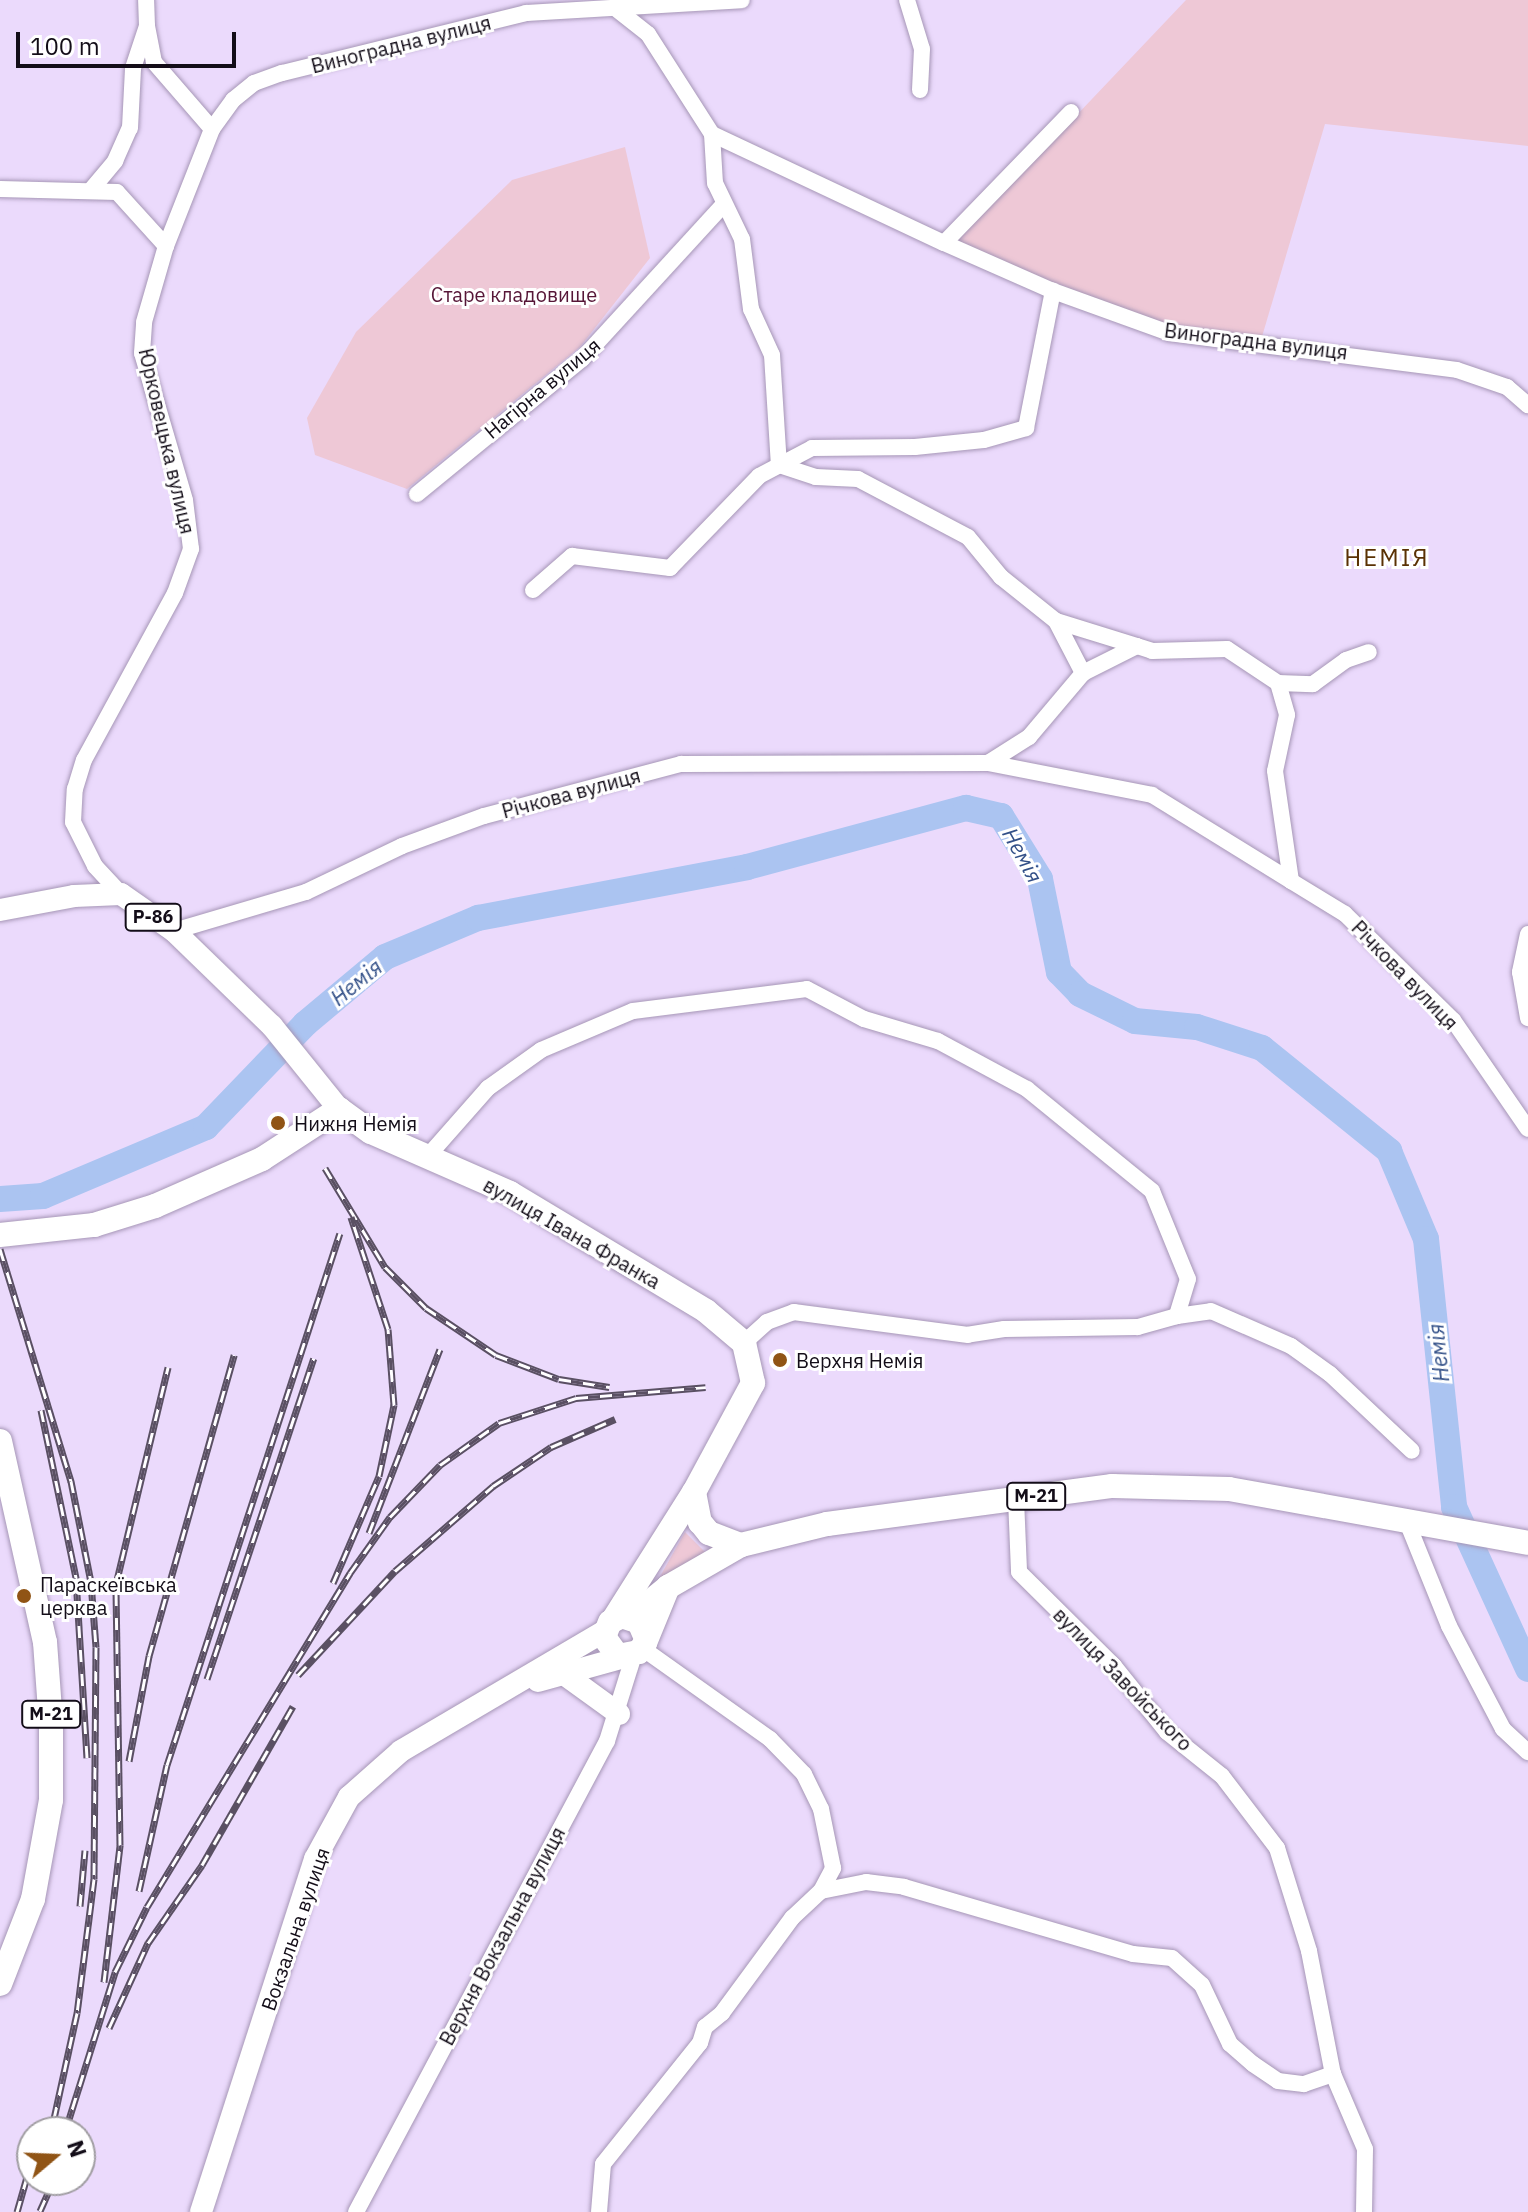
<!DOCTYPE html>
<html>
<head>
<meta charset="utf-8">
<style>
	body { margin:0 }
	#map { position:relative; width:1528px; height:2212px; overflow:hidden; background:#ebdafc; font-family:"IBM Plex Sans",sans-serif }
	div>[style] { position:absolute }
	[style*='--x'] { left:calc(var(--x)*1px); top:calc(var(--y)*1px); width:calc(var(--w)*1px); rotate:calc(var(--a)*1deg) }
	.green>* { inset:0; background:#eec8d6 }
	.river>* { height:26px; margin:-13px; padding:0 13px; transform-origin:13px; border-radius:13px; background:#abc4f1 }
	.roads { filter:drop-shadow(0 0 2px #a696b6) drop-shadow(0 0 2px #a696b6) }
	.minor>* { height:16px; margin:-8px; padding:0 8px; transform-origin:8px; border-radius:8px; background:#fff }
	.major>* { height:22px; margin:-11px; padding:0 11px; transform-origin:11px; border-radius:11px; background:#fff }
	.highway>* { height:24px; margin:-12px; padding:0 12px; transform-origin:12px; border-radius:12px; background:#fff }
	.rail>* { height:7px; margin-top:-3.5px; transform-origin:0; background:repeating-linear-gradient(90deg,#fff 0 12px,#5a5063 0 24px); box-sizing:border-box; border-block:2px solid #5a5063 }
	.dots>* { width:22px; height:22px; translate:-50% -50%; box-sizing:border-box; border:4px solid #fff; border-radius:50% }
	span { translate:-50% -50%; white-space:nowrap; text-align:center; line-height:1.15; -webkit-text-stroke:6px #fff; paint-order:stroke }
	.shield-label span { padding:2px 6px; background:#fff; border:2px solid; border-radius:6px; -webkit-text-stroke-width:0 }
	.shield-label { font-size:18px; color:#130d18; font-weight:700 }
	.street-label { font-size:20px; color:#130d18 }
	.park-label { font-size:20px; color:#561637 }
	.poi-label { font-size:20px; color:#130d18 }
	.left { translate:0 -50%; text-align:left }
	.water-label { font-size:22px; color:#335088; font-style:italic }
	.quarter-label { font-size:24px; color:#5a3104; letter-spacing:2px }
	.north { position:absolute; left:16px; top:2116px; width:80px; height:80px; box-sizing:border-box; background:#fff; border:2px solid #a19ea3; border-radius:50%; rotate:71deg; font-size:22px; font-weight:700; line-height:32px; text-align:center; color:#130d18 }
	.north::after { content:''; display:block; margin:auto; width:28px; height:36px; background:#905415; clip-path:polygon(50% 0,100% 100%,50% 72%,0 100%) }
	.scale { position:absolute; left:16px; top:32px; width:220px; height:36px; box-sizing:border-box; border:4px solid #130d18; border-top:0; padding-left:10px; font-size:24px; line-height:28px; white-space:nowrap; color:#130d18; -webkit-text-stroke:6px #fff; paint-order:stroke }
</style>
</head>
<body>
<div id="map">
	<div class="green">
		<div style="clip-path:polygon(1186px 0,1528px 0,1528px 146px,1325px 124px,1261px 340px,1174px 326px,1064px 290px,957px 241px)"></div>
		<div style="clip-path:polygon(625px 147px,650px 258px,580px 347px,407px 489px,315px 455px,307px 418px,356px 332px,512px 180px)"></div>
		<div style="clip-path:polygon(685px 1532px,706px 1553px,653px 1589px)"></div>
	</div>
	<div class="river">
		<div style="--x:0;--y:1199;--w:43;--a:-4"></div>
		<div style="--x:43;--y:1196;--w:177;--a:-22.9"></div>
		<div style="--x:206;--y:1127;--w:143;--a:-46.1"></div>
		<div style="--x:305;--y:1024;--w:104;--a:-39.9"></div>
		<div style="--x:385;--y:957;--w:101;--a:-22.8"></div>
		<div style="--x:478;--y:918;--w:274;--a:-10.7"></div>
		<div style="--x:747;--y:867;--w:227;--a:-15.1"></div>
		<div style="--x:966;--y:808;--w:36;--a:13"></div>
		<div style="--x:1001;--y:816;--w:74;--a:58.2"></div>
		<div style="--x:1040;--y:879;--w:95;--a:78.5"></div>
		<div style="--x:1059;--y:972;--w:30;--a:46"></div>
		<div style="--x:1080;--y:994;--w:61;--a:26.1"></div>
		<div style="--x:1135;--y:1021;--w:62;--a:5.5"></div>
		<div style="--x:1197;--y:1027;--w:68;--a:17.9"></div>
		<div style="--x:1262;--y:1048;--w:164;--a:39"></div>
		<div style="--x:1389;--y:1151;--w:95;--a:67.2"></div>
		<div style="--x:1426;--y:1239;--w:269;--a:84"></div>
		<div style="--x:1454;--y:1507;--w:178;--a:65.4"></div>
	</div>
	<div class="roads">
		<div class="minor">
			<div style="--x:907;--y:0;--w:51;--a:73"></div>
			<div style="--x:922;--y:49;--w:41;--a:92.8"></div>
			<div style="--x:615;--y:8;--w:42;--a:38.2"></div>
			<div style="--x:648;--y:34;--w:119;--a:57.4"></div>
			<div style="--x:712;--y:134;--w:256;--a:25.2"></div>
			<div style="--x:1071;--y:112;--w:182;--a:134.1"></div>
			<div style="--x:944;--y:243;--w:119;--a:23.8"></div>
			<div style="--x:1053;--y:291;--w:123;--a:19.9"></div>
			<div style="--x:1169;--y:333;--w:290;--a:7.3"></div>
			<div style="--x:1457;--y:370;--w:53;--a:18.8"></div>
			<div style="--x:1507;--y:387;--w:28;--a:41"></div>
			<div style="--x:212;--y:129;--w:36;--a:-54"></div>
			<div style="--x:233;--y:100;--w:27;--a:-39"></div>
			<div style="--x:254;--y:83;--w:30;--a:-20"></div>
			<div style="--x:282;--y:73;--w:251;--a:-13.8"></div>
			<div style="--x:526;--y:13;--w:216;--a:-3.4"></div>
			<div style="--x:712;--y:134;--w:49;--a:86.5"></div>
			<div style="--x:715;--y:183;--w:62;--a:64.3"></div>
			<div style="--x:742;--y:239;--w:71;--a:82.7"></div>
			<div style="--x:751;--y:309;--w:51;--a:65.5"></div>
			<div style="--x:772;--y:355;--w:110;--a:86.4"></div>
			<div style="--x:779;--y:465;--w:39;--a:18"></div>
			<div style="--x:816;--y:477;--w:42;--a:2.7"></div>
			<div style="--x:858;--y:479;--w:124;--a:27.8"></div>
			<div style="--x:968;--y:537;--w:52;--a:50.5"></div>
			<div style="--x:1001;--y:577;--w:70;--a:38.7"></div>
			<div style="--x:1056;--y:621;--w:85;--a:17.2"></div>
			<div style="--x:1137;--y:646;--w:16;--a:18"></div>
			<div style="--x:1152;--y:651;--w:75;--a:-1.5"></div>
			<div style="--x:1227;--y:649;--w:61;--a:33.7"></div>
			<div style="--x:1278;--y:683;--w:35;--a:2"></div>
			<div style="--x:1313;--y:684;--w:41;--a:-36"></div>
			<div style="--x:1346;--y:660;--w:24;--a:-19"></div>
			<div style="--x:0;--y:189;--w:117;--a:1.5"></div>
			<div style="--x:117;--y:192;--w:73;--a:47.8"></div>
			<div style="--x:91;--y:190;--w:38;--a:-50"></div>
			<div style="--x:115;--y:161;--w:36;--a:-66"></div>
			<div style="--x:130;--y:128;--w:60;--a:-87.1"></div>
			<div style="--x:133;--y:68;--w:44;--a:-71.6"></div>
			<div style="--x:147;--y:26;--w:26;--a:-92"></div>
			<div style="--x:417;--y:494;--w:213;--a:-39.3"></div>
			<div style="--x:582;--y:359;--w:210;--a:-47.5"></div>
			<div style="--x:533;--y:590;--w:52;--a:-41.1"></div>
			<div style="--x:572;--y:556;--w:99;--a:7"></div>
			<div style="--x:670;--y:568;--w:128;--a:-45.9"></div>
			<div style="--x:759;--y:476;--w:60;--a:-27.8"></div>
			<div style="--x:812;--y:448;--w:103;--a:-0.6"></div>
			<div style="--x:915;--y:447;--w:69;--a:-5.8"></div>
			<div style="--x:984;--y:440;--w:44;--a:-15.9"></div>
			<div style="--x:1026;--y:428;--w:140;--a:-78.9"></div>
			<div style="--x:1056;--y:621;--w:59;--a:62.6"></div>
			<div style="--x:1083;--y:673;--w:60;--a:-26.6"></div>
			<div style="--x:1278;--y:683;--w:33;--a:74"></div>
			<div style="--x:1287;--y:715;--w:57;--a:102.1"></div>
			<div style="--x:1275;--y:771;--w:111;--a:81.7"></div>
			<div style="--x:1291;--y:881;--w:63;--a:31.4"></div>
			<div style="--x:1345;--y:914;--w:151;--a:44.5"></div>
			<div style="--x:1453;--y:1020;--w:132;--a:55.5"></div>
			<div style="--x:988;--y:763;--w:167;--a:11"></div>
			<div style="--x:1152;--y:795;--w:163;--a:31.7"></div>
			<div style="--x:121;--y:894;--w:38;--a:-133"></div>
			<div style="--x:95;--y:866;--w:49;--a:-116.6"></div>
			<div style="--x:73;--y:822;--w:33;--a:-87"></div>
			<div style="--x:75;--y:789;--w:30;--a:-73"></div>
			<div style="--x:84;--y:760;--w:190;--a:-61.4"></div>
			<div style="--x:175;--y:593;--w:47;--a:-70"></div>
			<div style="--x:191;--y:549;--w:49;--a:-97"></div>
			<div style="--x:185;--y:500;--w:153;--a:-106.3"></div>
			<div style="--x:142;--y:353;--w:31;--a:-86"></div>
			<div style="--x:144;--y:322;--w:79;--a:-73.9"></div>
			<div style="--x:166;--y:246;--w:126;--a:-68.5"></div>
			<div style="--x:212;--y:129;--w:89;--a:-130.9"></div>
			<div style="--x:154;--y:62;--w:37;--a:-101"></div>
			<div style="--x:174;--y:931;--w:138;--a:-16.5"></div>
			<div style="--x:306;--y:892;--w:106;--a:-25.6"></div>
			<div style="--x:402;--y:846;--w:87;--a:-20.1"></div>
			<div style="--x:484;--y:816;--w:204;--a:-14.8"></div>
			<div style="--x:681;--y:764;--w:307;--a:-0.2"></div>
			<div style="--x:988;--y:763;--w:49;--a:-32.4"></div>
			<div style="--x:1029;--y:737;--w:84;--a:-49.8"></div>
			<div style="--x:1528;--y:934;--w:39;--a:102"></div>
			<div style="--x:1520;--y:972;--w:47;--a:80.1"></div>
			<div style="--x:428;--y:1156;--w:91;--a:-48.6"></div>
			<div style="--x:488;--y:1088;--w:65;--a:-35.6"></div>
			<div style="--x:541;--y:1050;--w:100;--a:-23"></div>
			<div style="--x:633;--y:1011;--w:175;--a:-7.2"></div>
			<div style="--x:807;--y:989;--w:64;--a:27.8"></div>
			<div style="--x:864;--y:1019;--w:77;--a:16.6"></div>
			<div style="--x:938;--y:1041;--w:101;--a:28.3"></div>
			<div style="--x:1027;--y:1089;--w:161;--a:39.2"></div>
			<div style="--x:1152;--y:1191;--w:95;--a:67.8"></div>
			<div style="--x:1188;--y:1279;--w:39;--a:107"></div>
			<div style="--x:1177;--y:1316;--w:41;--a:164.2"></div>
			<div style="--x:1138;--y:1327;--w:134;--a:179.1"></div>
			<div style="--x:1004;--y:1329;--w:36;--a:171"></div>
			<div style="--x:968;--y:1335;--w:176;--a:-172.5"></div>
			<div style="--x:794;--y:1312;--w:29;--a:160"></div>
			<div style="--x:767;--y:1322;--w:31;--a:138"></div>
			<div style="--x:1177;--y:1316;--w:34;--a:-8"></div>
			<div style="--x:1211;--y:1311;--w:87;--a:23.6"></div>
			<div style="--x:1291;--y:1346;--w:48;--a:35.7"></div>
			<div style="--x:1330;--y:1374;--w:112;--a:43.2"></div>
			<div style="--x:1016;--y:1499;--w:73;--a:87.6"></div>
			<div style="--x:1019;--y:1572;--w:134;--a:44.7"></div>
			<div style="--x:1114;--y:1666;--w:85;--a:51.2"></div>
			<div style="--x:1167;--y:1732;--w:70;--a:38.7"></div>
			<div style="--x:1222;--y:1776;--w:91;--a:52.6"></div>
			<div style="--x:1277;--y:1848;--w:108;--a:72.7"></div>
			<div style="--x:1309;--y:1951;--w:125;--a:79"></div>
			<div style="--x:1333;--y:2074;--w:82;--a:66.9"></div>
			<div style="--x:1365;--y:2149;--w:63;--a:90.9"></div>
			<div style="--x:1407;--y:1522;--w:112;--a:68"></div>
			<div style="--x:1449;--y:1626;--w:116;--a:62.3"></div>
			<div style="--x:1503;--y:1729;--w:34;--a:43"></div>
			<div style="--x:821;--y:1891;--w:46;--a:-11.3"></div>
			<div style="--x:866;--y:1882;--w:38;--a:7"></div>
			<div style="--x:904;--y:1887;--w:239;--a:16.3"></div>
			<div style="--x:1133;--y:1954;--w:39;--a:6"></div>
			<div style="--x:1172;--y:1958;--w:40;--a:42"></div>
			<div style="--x:1202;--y:1985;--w:65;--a:64.6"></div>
			<div style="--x:1230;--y:2044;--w:30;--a:41"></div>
			<div style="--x:1253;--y:2064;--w:30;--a:34"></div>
			<div style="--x:1278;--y:2081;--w:26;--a:7"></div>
			<div style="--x:1304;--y:2084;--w:31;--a:-19"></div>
			<div style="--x:356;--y:2212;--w:534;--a:-61.95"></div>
			<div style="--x:607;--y:1741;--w:90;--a:-72.6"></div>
			<div style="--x:599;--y:2212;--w:48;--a:-85.2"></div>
			<div style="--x:603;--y:2164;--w:155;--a:-51.3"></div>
			<div style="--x:700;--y:2043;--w:17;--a:-73"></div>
			<div style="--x:705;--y:2027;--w:22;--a:-39"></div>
			<div style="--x:722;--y:2013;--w:118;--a:-53.6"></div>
			<div style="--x:792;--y:1918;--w:40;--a:-43"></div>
			<div style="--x:821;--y:1891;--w:26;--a:-62"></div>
			<div style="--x:833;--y:1868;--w:60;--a:-101.5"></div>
			<div style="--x:821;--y:1809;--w:39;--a:-116"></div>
			<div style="--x:804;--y:1774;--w:49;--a:-134.2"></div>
			<div style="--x:770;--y:1739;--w:157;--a:-144.6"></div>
		</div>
		<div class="major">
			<div style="--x:0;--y:910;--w:75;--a:-10.7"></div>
			<div style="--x:74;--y:896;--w:47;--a:-2.4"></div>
			<div style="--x:121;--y:894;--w:65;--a:34.9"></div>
			<div style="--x:174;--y:931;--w:136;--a:44.1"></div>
			<div style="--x:272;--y:1026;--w:107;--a:51.1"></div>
			<div style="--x:564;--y:1674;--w:68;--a:36"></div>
			<div style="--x:538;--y:1681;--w:89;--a:-15.6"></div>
			<div style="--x:201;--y:2212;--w:371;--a:-72.1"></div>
			<div style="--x:315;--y:1859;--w:71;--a:-61.3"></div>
			<div style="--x:349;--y:1797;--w:69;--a:-41.5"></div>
			<div style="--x:401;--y:1751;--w:237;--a:-30.5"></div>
		</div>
		<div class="highway">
			<div style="--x:0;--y:1235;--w:95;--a:-6.1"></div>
			<div style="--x:94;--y:1225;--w:64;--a:-17.3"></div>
			<div style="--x:155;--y:1206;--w:117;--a:-23.7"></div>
			<div style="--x:262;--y:1159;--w:92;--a:-33"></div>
			<div style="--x:339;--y:1109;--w:39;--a:36"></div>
			<div style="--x:371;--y:1132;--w:152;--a:23.7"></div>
			<div style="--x:510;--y:1193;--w:229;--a:31"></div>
			<div style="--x:706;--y:1311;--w:50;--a:40.1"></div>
			<div style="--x:744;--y:1343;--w:41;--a:77.3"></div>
			<div style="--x:753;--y:1383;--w:124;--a:118.4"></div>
			<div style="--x:694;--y:1492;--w:151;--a:122.3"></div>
			<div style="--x:0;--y:1441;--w:206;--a:77.4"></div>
			<div style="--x:45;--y:1642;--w:81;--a:85.8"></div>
			<div style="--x:51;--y:1723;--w:77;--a:90"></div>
			<div style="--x:51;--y:1800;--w:101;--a:100.3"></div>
			<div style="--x:33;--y:1899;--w:91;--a:111.2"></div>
			<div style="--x:694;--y:1492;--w:31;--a:79"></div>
			<div style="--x:700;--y:1522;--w:14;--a:51"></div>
			<div style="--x:709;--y:1533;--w:34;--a:21"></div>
			<div style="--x:631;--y:1617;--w:48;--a:-39"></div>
			<div style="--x:668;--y:1587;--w:84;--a:-29.9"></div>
			<div style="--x:741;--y:1545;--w:89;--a:-13.7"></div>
			<div style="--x:827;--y:1524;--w:288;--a:-7.6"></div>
			<div style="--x:1112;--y:1486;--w:117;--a:1.5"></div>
			<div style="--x:1229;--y:1489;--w:304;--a:10.2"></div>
			<div style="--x:646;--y:1638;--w:17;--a:-114"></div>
			<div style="--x:639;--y:1622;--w:18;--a:-161"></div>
			<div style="--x:622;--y:1616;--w:13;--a:153"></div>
			<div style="--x:610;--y:1622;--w:16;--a:112"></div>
			<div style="--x:604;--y:1637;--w:24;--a:54"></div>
			<div style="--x:618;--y:1656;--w:21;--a:-11"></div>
			<div style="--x:639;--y:1652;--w:11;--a:-56"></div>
			<div style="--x:645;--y:1643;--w:61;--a:-67.7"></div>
		</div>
	</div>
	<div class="rail">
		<div style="--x:325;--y:1168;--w:116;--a:58.8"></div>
		<div style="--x:385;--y:1267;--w:58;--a:45"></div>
		<div style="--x:426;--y:1308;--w:84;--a:33.9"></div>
		<div style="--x:496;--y:1355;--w:67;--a:20.9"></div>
		<div style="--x:559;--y:1379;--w:51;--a:9.1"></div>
		<div style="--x:0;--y:1249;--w:243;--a:73"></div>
		<div style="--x:71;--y:1481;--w:103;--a:78.8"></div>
		<div style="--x:91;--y:1582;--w:65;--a:85.6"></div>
		<div style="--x:96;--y:1647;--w:232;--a:90.5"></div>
		<div style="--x:94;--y:1879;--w:135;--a:97.2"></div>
		<div style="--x:77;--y:2013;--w:122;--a:102.3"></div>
		<div style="--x:41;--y:1410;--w:172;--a:78.2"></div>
		<div style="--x:76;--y:1578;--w:180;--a:86.5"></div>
		<div style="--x:369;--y:1533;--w:197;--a:-68.9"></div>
		<div style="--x:333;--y:1583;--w:116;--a:-66.7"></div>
		<div style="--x:379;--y:1476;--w:73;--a:-78.1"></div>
		<div style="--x:394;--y:1405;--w:76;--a:-94.5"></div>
		<div style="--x:388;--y:1329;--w:118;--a:-108.3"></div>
		<div style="--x:298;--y:1675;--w:142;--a:-47"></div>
		<div style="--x:395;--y:1571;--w:130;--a:-40.9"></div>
		<div style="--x:493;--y:1486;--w:70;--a:-33.9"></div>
		<div style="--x:551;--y:1447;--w:70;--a:-23.6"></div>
		<div style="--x:207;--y:1679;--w:338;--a:-71.6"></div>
		<div style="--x:129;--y:1761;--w:107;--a:-79.2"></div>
		<div style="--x:149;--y:1656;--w:313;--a:-74.2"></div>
		<div style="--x:139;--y:1891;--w:129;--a:-77.5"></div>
		<div style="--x:167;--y:1765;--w:559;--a:-71.99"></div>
		<div style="--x:80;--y:1906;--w:56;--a:-84.9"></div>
		<div style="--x:104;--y:1982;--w:138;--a:-83.3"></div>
		<div style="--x:120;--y:1845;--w:261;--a:-90.9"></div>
		<div style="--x:116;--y:1584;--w:223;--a:-76.5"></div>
		<div style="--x:109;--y:2028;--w:94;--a:-65.4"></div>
		<div style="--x:148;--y:1943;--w:95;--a:-55.3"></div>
		<div style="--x:202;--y:1865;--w:183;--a:-60.2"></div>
		<div style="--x:65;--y:2132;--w:168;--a:-72.6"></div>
		<div style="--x:115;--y:1972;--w:72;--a:-63.8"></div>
		<div style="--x:147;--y:1907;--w:391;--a:-58.7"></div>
		<div style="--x:350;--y:1573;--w:69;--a:-54.5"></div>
		<div style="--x:390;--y:1517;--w:72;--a:-46.1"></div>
		<div style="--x:440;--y:1465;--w:72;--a:-35.4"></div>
		<div style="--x:499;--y:1423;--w:81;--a:-18"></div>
		<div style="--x:576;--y:1398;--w:130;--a:-4.8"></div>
		<div style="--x:40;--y:2211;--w:34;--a:-66"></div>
		<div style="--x:17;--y:2212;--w:55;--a:-74.2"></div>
	</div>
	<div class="dots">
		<div style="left:278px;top:1123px;background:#905415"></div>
		<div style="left:780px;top:1360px;background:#905415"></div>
		<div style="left:24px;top:1596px;background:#905415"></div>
	</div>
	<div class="shield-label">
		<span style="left:153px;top:917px">Р-86</span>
		<span style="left:1036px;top:1496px">М-21</span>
		<span style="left:51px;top:1714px">М-21</span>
	</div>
	<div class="street-label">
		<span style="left:401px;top:44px;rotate:-14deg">Виноградна вулиця</span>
		<span style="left:1256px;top:341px;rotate:7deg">Виноградна вулиця</span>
		<span style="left:542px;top:388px;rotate:-40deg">Нагірна вулиця</span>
		<span style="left:167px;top:441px;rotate:77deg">Юрковецька вулиця</span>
		<span style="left:571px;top:793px;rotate:-15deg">Річкова вулиця</span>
		<span style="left:1405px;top:975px;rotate:46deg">Річкова вулиця</span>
		<span style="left:572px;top:1233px;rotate:30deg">вулиця Івана Франка</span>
		<span style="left:1123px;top:1679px;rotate:46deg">вулиця Завойського</span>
		<span style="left:295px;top:1929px;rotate:-71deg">Вокзальна вулиця</span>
		<span style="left:502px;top:1936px;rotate:-62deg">Верхня Вокзальна вулиця</span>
	</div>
	<div class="park-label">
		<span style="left:514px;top:294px">Старе кладовище</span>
	</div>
	<div class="poi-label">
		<span class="left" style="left:294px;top:1123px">Нижня Немія</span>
		<span class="left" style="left:796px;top:1360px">Верхня Немія</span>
		<span class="left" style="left:40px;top:1596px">Параскеївська<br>церква</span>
	</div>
	<div class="water-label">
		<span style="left:1023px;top:855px;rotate:61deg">Немія</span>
		<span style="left:356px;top:982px;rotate:-39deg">Немія</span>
		<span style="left:1438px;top:1353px;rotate:-96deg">Немія</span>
	</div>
	<div class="quarter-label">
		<span style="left:1387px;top:558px">НЕМІЯ</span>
	</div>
	<div class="north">N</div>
	<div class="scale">100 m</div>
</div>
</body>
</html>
